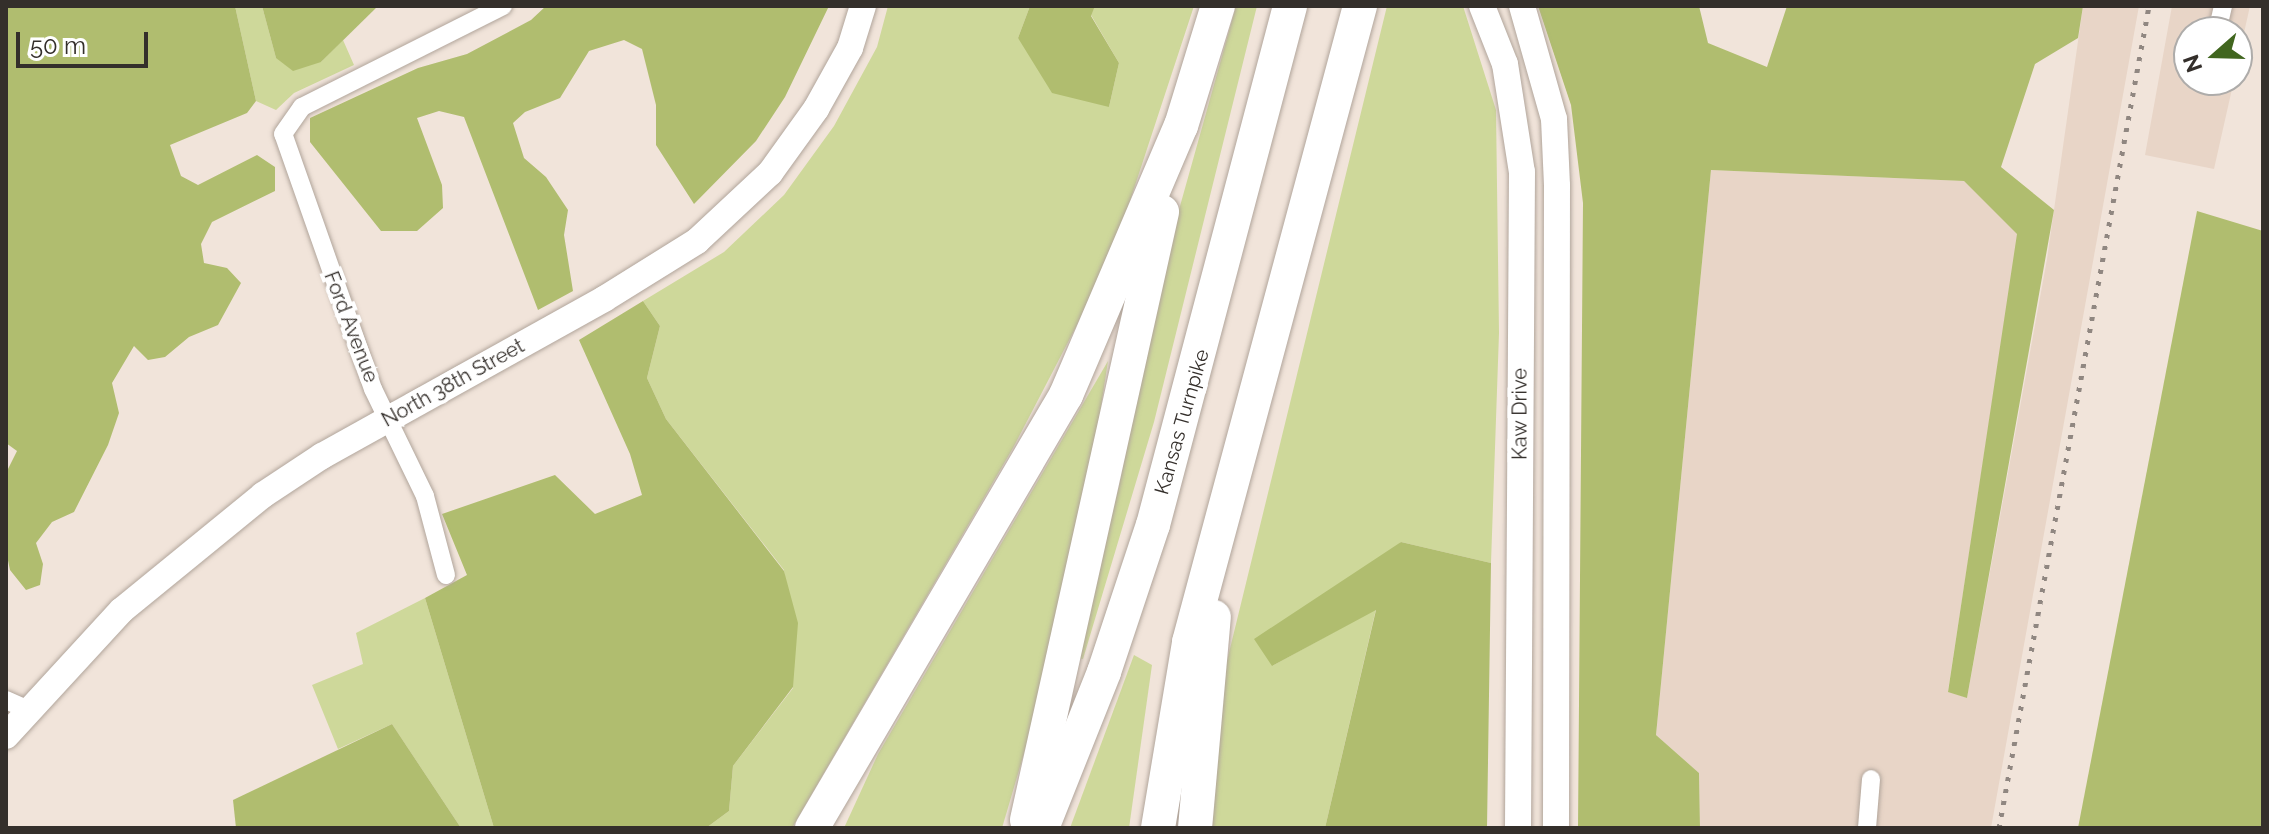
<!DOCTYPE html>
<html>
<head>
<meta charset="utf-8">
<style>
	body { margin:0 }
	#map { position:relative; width:2269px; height:834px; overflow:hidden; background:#f1e4da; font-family:Raleway,sans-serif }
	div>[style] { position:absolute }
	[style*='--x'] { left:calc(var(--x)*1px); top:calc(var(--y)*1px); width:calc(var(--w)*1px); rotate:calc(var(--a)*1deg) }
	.built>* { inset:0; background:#e8d5c7 }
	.green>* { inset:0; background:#ced89a }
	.forest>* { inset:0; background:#b0bd6f }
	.roads { filter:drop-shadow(0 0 2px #b1a59b) drop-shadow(0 0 2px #b1a59b) }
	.street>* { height:18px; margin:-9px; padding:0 9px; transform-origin:9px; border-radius:9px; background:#fff }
	.secondary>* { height:26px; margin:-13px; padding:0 13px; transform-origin:13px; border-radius:13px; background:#fff }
	.highway>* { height:34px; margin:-17px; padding:0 17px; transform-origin:17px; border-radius:17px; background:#fff }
	.rail>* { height:5px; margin-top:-2.5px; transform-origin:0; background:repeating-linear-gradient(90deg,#908781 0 4px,transparent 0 12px) }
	span { translate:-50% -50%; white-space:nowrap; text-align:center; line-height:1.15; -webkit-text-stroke:8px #fff; paint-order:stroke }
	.street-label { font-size:20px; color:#342f2b }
	.frame { position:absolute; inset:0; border:8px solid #342f2b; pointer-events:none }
	.north { position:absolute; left:2173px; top:16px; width:80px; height:80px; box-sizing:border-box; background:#fff; border:2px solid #aeacaa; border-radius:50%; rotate:250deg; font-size:22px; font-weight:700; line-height:32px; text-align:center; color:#342f2b }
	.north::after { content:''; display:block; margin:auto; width:28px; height:36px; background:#41661f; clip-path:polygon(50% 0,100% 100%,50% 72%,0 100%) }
	.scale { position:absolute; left:16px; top:32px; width:132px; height:36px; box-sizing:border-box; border:4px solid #342f2b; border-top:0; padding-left:10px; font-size:24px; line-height:28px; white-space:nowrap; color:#342f2b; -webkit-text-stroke:6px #fff; paint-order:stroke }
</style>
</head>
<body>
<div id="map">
	<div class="built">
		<div style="clip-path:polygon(2083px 6px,2139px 6px,1991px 828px,1700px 828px,1699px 773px,1656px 735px,1711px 170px,1964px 181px,2018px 234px,1948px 691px,1967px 698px,2047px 259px)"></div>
		<div style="clip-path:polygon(2172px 6px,2250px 6px,2237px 64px,2237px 32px,2189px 32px,2189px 80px,2234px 80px,2214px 169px,2145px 155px)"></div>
	</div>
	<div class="green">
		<div style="clip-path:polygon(235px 6px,262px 6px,276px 58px,321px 62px,343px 40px,354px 65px,294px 93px,276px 110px,256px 101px)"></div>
		<div style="clip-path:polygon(888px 6px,1030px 6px,1018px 38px,1109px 107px,1119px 63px,1091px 15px,1095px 6px,1194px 6px,1123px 222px,1077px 325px,1013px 448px,792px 828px,706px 828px,729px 811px,733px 766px,793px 688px,784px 570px,666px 419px,647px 378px,660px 326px,643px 301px,724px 252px,784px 195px,834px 126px,877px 47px)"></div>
		<div style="clip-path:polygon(1236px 6px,1257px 6px,1154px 422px,1083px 659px,1076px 658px,1119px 486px,1161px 274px)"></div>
		<div style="clip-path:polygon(1387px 6px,1463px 6px,1496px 110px,1499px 333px,1491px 563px,1401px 542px,1272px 666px,1376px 609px,1325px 828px,1211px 828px,1215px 710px)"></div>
		<div style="clip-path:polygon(1108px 361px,1094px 452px,1043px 689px,1002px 828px,844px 828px,878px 754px)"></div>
		<div style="clip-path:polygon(425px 598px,494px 828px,461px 828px,392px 724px,338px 749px,312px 685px,363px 664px,356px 633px)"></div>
		<div style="clip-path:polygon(1134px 655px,1152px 665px,1129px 828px,1070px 828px)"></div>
	</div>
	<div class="forest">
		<div style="clip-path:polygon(6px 6px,235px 6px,256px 101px,247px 113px,170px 145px,181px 176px,198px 185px,257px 155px,275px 167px,275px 191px,212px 222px,201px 244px,204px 263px,227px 268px,241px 283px,218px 325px,189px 337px,165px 357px,148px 360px,134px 346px,112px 383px,119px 413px,108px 445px,74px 512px,52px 522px,36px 543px,43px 564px,40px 585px,26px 590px,10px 570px,6px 551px,6px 473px,17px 451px,6px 443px)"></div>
		<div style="clip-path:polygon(262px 6px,378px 6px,321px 62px,293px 71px,276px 58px)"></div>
		<div style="clip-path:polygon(546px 6px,829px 6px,785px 97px,756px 141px,694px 204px,656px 145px,656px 105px,642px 49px,624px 40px,589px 51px,560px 98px,525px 112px,513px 123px,524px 158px,546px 177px,568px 210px,564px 235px,573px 291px,538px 310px,464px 117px,439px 111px,417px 118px,442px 185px,443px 208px,417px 231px,381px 231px,310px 142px,310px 118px,418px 68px,467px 54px,531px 20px)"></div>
		<div style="clip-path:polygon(1030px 6px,1095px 6px,1091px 16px,1119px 63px,1109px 107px,1052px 93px,1018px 38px)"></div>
		<div style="clip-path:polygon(1538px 6px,1699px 6px,1708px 43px,1767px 67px,1787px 6px,2083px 6px,2078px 38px,2035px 64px,2001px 167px,2054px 210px,1967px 698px,1948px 692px,2017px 234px,1964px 181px,1711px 170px,1656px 735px,1699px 773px,1700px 828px,1578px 828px,1583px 203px,1571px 105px)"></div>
		<div style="clip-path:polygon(2197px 211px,2263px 231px,2263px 828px,2078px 828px)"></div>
		<div style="clip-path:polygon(643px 301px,660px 326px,647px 378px,666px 419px,784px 571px,798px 623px,793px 687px,733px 766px,729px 811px,706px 828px,494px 828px,425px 598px,467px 575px,442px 514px,555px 475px,595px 514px,642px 495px,630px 454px,579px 340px)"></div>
		<div style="clip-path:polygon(1401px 542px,1491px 563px,1487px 828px,1325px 828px,1376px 610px,1272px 666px,1254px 639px)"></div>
		<div style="clip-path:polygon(392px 724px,461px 828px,236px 828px,233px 800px)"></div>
	</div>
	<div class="roads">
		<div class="street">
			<div style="--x:2217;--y:32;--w:27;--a:-77"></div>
			<div style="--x:446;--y:575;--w:82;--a:-104.9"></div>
			<div style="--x:425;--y:496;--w:119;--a:-115.9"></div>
			<div style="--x:373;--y:389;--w:270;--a:-109.4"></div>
			<div style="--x:283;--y:134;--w:33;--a:-55"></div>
			<div style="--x:302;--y:107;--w:225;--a:-26.7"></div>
			<div style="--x:6;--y:700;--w:24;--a:24"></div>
			<div style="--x:1867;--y:828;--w:49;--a:-85.3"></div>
		</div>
		<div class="secondary">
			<div style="--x:1482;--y:6;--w:62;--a:68.4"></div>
			<div style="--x:1505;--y:64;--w:109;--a:81.1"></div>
			<div style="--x:1522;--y:172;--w:656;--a:90.35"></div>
			<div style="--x:1522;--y:6;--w:117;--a:74.2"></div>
			<div style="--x:1554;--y:119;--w:67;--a:87.4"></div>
			<div style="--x:1557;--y:186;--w:642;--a:90.09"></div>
			<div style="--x:6;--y:736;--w:171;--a:-47.4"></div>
			<div style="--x:122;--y:610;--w:182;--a:-39.2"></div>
			<div style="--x:263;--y:495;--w:71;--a:-33.5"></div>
			<div style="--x:322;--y:456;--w:323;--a:-29.1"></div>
			<div style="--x:604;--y:299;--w:110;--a:-31.9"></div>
			<div style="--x:697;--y:241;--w:100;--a:-43"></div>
			<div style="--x:770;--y:173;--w:79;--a:-54.3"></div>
			<div style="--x:816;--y:109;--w:70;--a:-60.9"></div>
			<div style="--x:850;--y:48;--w:44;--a:-72.8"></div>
		</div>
		<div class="highway">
			<div style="--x:1027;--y:820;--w:623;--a:-77.48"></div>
			<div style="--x:812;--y:828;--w:502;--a:-59.6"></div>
			<div style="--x:1066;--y:395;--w:293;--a:-66.9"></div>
			<div style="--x:1181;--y:126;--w:126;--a:-72.9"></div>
			<div style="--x:1042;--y:828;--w:168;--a:-68.3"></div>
			<div style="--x:1104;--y:672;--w:155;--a:-71.6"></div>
			<div style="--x:1153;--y:525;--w:537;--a:-75.21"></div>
			<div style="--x:1158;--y:828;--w:189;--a:-80.5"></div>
			<div style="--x:1189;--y:642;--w:659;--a:-74.95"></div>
			<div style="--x:1195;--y:828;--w:212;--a:-84.9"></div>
		</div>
	</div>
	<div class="rail">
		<div style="--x:1999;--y:828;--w:836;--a:-79.66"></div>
	</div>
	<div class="street-label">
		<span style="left:351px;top:327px;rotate:69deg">Ford Avenue</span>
		<span style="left:453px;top:383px;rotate:-29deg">North 38th Street</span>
		<span style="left:1520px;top:414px;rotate:-90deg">Kaw Drive</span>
		<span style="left:1182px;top:422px;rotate:-74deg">Kansas Turnpike</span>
	</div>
	<div class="frame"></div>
	<div class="north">N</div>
	<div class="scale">50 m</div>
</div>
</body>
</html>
